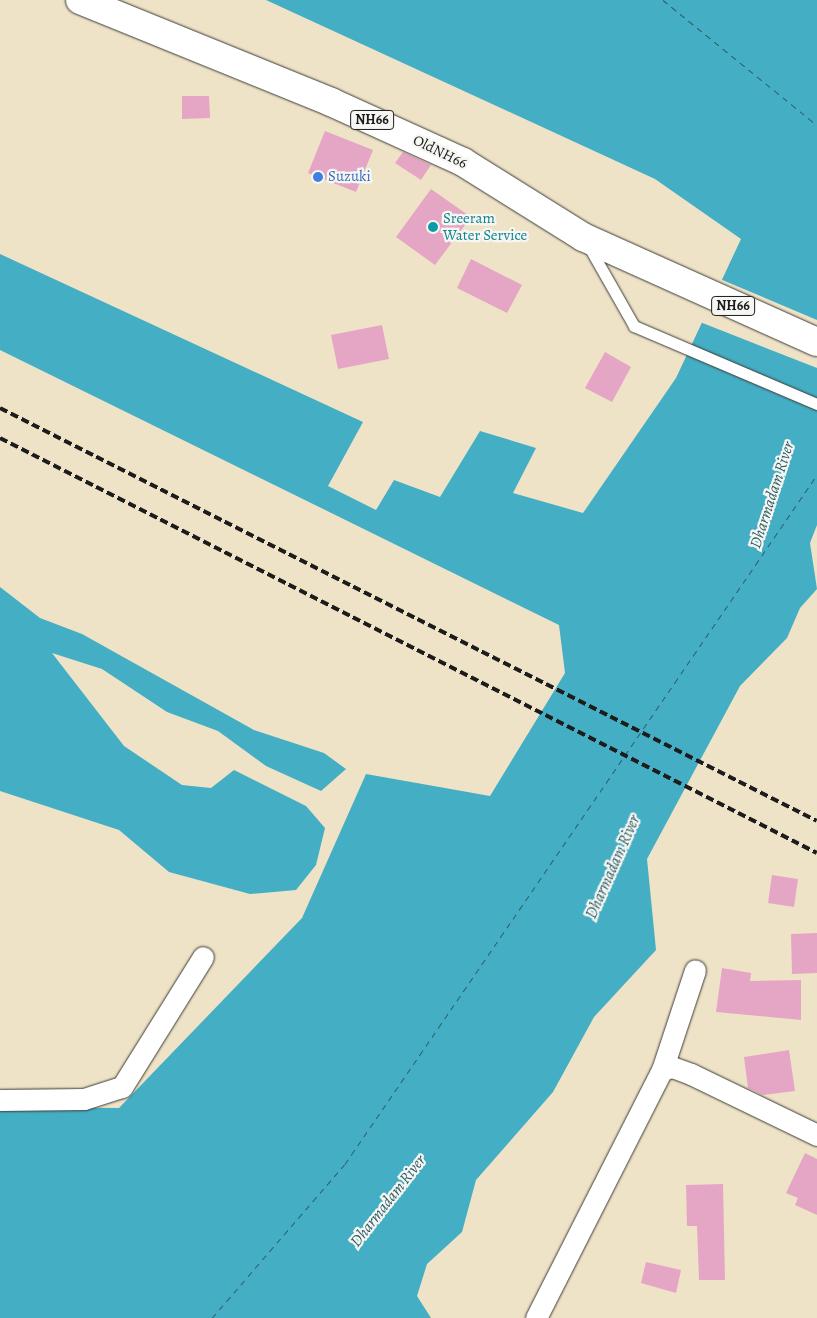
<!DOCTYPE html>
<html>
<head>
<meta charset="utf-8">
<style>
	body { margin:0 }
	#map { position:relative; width:817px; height:1318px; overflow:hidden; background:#eee3c7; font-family:Alegreya,serif }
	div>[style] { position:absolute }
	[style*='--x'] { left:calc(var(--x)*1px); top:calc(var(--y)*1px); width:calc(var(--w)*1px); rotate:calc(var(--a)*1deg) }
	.water>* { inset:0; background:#44aec4 }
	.pier>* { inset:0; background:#eee3c7 }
	.ferry>* { height:1px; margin-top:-0.5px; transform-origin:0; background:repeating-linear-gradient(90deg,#2e5e68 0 6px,transparent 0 11px) }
	.building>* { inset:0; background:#e5a6c5 }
	.roads { filter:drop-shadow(0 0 1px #3c3a36) drop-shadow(0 0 1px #3c3a36) }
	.lane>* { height:11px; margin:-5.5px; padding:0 5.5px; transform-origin:5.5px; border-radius:5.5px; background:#fff }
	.street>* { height:21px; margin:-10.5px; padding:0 10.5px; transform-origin:10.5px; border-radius:10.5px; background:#fff }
	.primary>* { height:28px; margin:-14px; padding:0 14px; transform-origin:14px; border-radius:14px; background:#fff }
	.rail>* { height:4px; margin-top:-2px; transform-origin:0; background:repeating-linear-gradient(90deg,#1c1c1c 0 8px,transparent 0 12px) }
	.dots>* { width:14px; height:14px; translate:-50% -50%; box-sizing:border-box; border:2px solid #f6f6f2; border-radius:50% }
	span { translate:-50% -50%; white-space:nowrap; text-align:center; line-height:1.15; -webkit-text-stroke:4.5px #f6f6f2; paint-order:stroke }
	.shield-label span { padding:1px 4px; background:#f6f6f2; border:1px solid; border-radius:4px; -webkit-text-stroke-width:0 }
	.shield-label { font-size:14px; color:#1c1c1c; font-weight:700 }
	.street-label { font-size:15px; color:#1c1c1c }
	.shop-label { font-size:15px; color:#366cbe }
	.left { translate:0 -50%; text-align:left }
	.culture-label { font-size:15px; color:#0d838f }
	.water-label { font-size:16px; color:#2e5e68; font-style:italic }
</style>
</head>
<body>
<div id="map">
	<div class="water">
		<div style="clip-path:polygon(266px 0,817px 0,817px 525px,810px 543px,817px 589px,800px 608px,787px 638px,740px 686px,647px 859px,656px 950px,594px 1017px,553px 1092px,476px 1180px,462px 1232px,427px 1264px,417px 1296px,431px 1318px,0 1318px,0 1107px,119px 1108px,302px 918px,366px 774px,490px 796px,565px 673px,559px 625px,0 350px,0 254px,363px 422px,328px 486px,376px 510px,394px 480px,440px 497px,480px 431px,536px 448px,513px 493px,583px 513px,676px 378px,741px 239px,655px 179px)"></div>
		<div style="clip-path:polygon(0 587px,40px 618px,82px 634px,254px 730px,324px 753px,346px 769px,321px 791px,266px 766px,218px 731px,167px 712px,102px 669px,52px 653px,124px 746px,182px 785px,211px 788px,234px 770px,306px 806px,325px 828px,316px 865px,296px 890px,250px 894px,169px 872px,119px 830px,0 791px)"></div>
	</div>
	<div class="pier">
		<div style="clip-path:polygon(720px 279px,817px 320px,817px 368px,700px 322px)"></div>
	</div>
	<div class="ferry">
		<div style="--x:663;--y:0;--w:198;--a:39.1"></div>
		<div style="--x:212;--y:1318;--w:203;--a:-49.2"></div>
		<div style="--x:345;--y:1164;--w:835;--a:-55.59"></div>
	</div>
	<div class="building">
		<div style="clip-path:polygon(182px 96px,209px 96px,210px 118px,182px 119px)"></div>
		<div style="clip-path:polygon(325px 131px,373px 150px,356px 192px,308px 173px)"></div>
		<div style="clip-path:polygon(403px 152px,431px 165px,421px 180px,395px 163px)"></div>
		<div style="clip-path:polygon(431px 189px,471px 217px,435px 265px,396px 237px)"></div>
		<div style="clip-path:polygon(471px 259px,522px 285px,507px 313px,457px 288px)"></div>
		<div style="clip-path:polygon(382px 325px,389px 359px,338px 369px,331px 335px)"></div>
		<div style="clip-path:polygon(605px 352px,631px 367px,612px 402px,585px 388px)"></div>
		<div style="clip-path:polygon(772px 875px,798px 879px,794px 907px,768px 903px)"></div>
		<div style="clip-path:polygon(817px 933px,817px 973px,792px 974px,791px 934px)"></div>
		<div style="clip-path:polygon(722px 968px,751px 973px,750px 981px,801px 980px,801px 1020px,716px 1012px)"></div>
		<div style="clip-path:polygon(789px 1050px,795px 1091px,763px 1095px,748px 1088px,744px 1057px)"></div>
		<div style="clip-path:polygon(805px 1153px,817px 1159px,817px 1215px,795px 1205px,798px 1198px,786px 1193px)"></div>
		<div style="clip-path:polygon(723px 1184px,725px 1280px,699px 1280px,697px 1226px,687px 1226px,686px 1185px)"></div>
		<div style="clip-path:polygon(646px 1262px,681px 1270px,676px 1293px,641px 1283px)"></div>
	</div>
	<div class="roads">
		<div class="lane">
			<div style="--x:588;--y:245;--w:93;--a:60.4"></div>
			<div style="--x:634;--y:326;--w:199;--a:23.1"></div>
		</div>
		<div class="street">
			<div style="--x:662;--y:1070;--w:10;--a:-17"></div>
			<div style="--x:672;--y:1067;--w:20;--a:20"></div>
			<div style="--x:691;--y:1074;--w:140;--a:25.8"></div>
			<div style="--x:0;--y:1100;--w:84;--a:-0.7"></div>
			<div style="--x:84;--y:1099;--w:40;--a:-18"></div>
			<div style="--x:122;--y:1087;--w:153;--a:-58.1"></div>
			<div style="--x:536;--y:1318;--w:278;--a:-63.1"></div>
			<div style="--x:662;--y:1070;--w:105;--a:-71.7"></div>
		</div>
		<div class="primary">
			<div style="--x:80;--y:0;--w:271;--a:22.1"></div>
			<div style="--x:331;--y:102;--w:145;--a:24.4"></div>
			<div style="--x:463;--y:162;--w:142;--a:32"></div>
			<div style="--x:583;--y:237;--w:256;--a:24.2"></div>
		</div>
	</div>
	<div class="rail">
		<div style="--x:0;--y:408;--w:915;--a:26.82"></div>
		<div style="--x:0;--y:438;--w:916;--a:26.93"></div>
	</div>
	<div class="dots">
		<div style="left:318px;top:177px;background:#3f7fe0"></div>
		<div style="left:433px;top:227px;background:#0f9aa8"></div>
	</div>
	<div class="shield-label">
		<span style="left:372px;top:120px">NH66</span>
		<span style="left:733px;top:306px">NH66</span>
	</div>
	<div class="street-label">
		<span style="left:440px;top:152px;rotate:26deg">OldNH66</span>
	</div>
	<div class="shop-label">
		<span class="left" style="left:328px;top:177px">Suzuki</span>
	</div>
	<div class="culture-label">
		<span class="left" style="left:443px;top:227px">Sreeram<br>Water Service</span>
	</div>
	<div class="water-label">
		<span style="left:772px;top:495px;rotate:-72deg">Dharmadam River</span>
		<span style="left:613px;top:867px;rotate:-66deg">Dharmadam River</span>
		<span style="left:388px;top:1201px;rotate:-52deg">Dharmadam River</span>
	</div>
</div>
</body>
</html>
